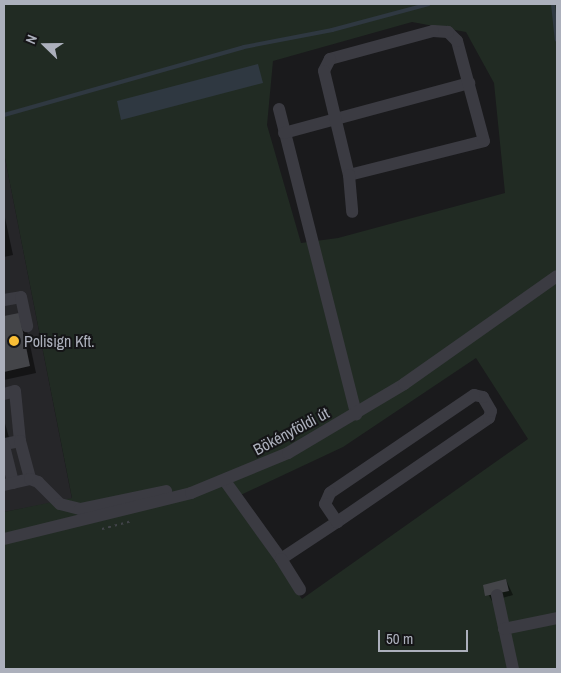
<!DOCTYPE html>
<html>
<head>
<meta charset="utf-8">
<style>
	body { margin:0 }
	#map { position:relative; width:561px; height:673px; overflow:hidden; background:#1a1a1c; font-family:"Archivo Narrow",sans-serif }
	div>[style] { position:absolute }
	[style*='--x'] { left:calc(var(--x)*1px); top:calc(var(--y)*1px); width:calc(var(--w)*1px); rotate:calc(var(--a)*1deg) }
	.built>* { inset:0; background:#262629 }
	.green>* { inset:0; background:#212b23 }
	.water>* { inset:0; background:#2f3841 }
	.shadow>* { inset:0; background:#0007 }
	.stream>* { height:4px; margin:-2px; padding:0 2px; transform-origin:2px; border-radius:2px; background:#2f3841 }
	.building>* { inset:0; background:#444549 }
	.path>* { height:2px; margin-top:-1px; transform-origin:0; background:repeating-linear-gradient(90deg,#414349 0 2.5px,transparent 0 6.5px) }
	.minor>* { height:12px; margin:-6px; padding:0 6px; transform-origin:6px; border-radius:6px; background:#3b3b42 }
	.dots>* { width:14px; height:14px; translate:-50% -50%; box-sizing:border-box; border:2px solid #151517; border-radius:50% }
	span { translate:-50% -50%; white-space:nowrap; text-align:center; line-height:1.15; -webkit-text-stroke:4px #151517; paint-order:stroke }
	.poi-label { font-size:16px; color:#acb0bc }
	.left { translate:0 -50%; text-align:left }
	.street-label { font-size:16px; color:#acb0bc }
	.frame { position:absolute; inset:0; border:5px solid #acb0bc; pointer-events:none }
	.north { position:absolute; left:20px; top:20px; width:50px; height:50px; -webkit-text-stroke:4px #151517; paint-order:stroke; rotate:292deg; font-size:14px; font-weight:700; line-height:20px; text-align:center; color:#acb0bc }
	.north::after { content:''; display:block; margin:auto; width:18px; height:22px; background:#acb0bc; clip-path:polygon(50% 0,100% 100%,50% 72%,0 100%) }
	.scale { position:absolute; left:378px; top:630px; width:90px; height:22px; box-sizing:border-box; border:2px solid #acb0bc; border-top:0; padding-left:6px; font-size:15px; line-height:18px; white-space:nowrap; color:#acb0bc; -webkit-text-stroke:4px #151517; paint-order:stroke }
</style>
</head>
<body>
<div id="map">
	<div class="built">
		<div style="clip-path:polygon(4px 153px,72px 499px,4px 512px)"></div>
	</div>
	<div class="green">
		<div style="clip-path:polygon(evenodd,4px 4px,557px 4px,557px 669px,4px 669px,4px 512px,72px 498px,4px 153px,4px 4px,412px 22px,466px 32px,494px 83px,505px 193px,338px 238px,301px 243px,267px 125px,273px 61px,412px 22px,4px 4px,476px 358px,528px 439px,302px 599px,232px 499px,343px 447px,476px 358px)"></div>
	</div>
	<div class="water">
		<div style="clip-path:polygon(258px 64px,263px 83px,121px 120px,117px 101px)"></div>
	</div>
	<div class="shadow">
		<div style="clip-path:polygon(4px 213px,13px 255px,4px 257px)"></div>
		<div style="clip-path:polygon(18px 314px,25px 321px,36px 373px,4px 380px,4px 317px)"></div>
		<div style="clip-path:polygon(4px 420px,10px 441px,4px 442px)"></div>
		<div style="clip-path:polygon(506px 580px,513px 595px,492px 601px,484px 586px)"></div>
	</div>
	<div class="stream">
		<div style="--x:553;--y:4;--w:36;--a:84"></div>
		<div style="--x:4;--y:115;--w:249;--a:-15.8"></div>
		<div style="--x:244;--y:47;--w:90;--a:-10.9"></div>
		<div style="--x:332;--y:30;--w:100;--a:-15"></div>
	</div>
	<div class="building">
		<div style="clip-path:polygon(19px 313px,30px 366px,4px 372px,4px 316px)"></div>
		<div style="clip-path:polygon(506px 579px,509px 591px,485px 596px,483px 585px)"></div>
	</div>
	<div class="path">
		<div style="--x:102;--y:529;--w:31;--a:-15"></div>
	</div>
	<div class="minor">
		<div style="--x:279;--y:109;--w:315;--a:75.8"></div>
		<div style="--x:284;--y:133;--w:192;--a:-15.1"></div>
		<div style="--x:349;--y:175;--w:139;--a:-14.1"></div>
		<div style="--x:484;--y:141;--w:104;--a:-105.1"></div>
		<div style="--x:457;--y:41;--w:13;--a:-135"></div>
		<div style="--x:448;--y:32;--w:15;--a:-176"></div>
		<div style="--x:433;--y:31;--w:107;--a:164.8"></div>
		<div style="--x:330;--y:59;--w:13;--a:117"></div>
		<div style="--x:324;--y:71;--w:107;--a:76.5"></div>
		<div style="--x:349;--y:175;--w:37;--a:85"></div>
		<div style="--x:4;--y:300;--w:17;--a:-10"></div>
		<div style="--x:21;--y:297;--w:30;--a:78"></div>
		<div style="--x:4;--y:394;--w:11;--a:-15"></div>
		<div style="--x:15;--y:391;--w:50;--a:84.3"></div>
		<div style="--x:20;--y:441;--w:16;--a:169"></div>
		<div style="--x:20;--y:441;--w:39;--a:75"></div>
		<div style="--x:4;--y:446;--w:38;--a:76"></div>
		<div style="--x:225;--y:481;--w:96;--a:54.3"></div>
		<div style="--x:281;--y:559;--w:67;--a:-33.5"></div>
		<div style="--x:337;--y:522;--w:184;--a:-34.4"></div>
		<div style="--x:489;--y:418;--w:7;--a:-74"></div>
		<div style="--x:491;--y:411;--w:16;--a:-120"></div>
		<div style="--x:483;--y:397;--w:9;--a:-167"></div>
		<div style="--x:474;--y:395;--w:174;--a:145.8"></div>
		<div style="--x:330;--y:493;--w:12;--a:114"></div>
		<div style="--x:325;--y:504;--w:22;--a:56"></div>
		<div style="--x:4;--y:485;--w:27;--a:-13"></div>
		<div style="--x:30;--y:479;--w:9;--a:21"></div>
		<div style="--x:38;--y:482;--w:31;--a:45"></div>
		<div style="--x:60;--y:504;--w:21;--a:14"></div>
		<div style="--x:80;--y:509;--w:88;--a:-11.8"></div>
		<div style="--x:4;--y:539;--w:193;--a:-13.8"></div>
		<div style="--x:191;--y:493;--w:105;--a:-22.4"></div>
		<div style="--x:288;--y:453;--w:135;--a:-30.7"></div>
		<div style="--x:404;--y:384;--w:187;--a:-35.2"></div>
		<div style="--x:281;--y:559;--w:36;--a:58"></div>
		<div style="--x:497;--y:595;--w:76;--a:77.8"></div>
		<div style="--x:504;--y:629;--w:54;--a:-11.7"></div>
	</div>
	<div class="dots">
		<div style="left:14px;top:341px;background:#f9be36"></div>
	</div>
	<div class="poi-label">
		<span class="left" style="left:24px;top:341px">Polisign Kft.</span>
	</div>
	<div class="street-label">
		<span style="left:291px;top:431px;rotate:-28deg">Bökényföldi út</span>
	</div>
	<div class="frame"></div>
	<div class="north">N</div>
	<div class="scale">50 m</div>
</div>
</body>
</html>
